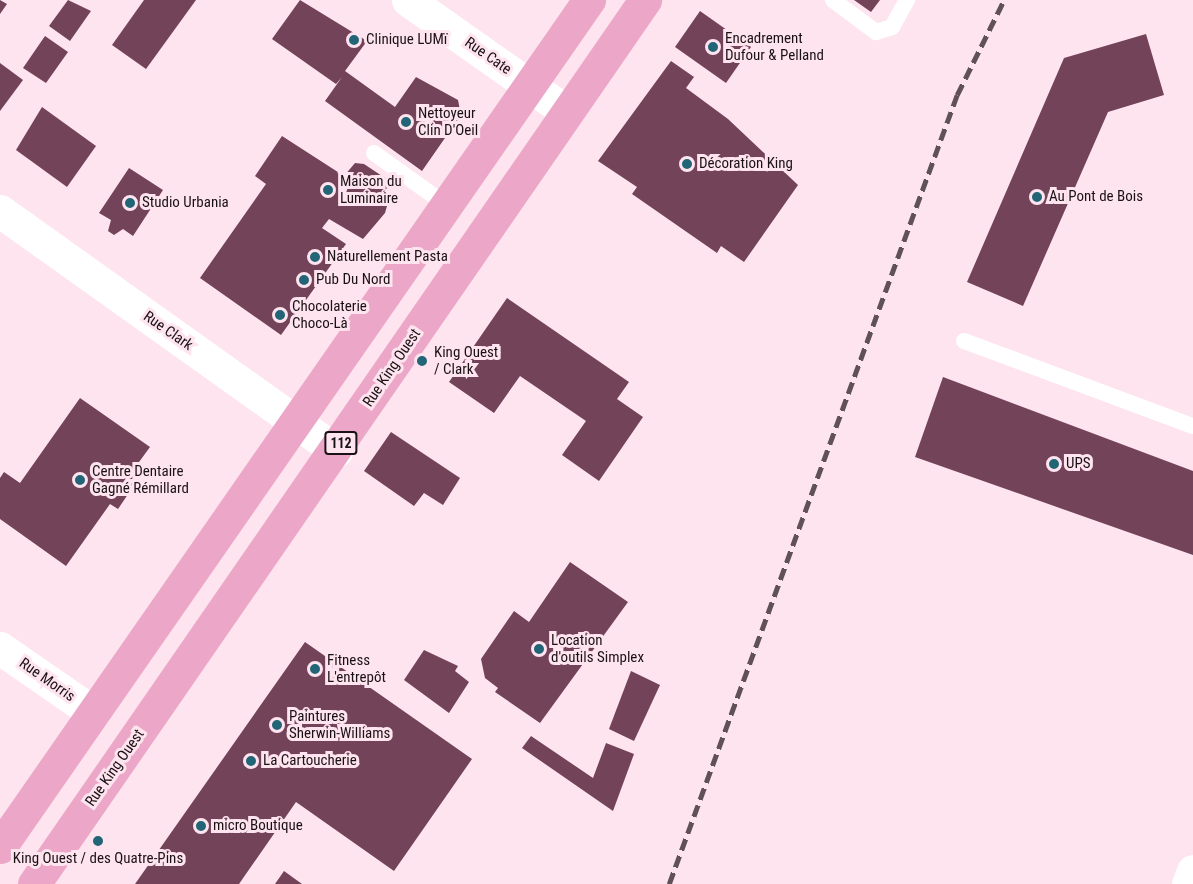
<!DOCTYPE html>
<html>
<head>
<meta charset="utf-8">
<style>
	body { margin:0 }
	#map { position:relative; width:1193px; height:884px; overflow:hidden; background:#fee4ee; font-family:"Roboto Condensed",sans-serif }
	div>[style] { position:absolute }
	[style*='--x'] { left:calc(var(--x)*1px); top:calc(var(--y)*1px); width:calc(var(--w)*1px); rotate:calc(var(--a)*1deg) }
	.building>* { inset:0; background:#734359 }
	.service>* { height:16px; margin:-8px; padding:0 8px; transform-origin:8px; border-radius:8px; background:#fff }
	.minor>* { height:33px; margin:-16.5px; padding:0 16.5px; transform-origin:16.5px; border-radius:16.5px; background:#fff }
	.primary>* { height:33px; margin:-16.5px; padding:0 16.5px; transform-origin:16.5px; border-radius:16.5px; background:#eca7c8 }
	.rail>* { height:4.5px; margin-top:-2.25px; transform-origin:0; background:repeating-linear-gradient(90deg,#5f5157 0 12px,transparent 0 18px) }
	.dots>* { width:16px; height:16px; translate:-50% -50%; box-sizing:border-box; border:3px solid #fee4ee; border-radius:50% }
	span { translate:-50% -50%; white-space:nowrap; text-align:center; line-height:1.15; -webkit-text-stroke:6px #fee4ee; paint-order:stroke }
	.shield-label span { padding:2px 4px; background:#fee4ee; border:2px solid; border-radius:4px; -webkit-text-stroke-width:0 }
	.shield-label { font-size:14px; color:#1a1115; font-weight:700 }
	.poi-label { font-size:15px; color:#1a1115 }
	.left { translate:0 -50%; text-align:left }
	.street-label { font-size:15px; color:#1a1115 }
</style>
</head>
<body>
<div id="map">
	<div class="building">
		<div style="clip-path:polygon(0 0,7px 4px,0 14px)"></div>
		<div style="clip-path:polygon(68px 0,91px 11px,70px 41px,49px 26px)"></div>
		<div style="clip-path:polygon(144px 0,196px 0,146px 69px,112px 45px)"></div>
		<div style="clip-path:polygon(300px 0,367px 41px,345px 71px,395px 107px,416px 77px,458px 100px,461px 115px,422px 171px,325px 101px,342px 77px,336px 84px,272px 39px)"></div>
		<div style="clip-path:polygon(854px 0,880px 0,871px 12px)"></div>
		<div style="clip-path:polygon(700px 11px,751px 47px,726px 83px,675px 47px)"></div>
		<div style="clip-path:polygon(1146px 34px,1164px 95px,1108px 112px,1023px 306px,967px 282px,1064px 58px)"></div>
		<div style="clip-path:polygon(45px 36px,68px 52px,46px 83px,23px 68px)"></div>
		<div style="clip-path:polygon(671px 61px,694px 77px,686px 88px,728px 119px,798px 185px,744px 262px,721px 246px,717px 253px,632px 194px,637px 187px,598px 161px)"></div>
		<div style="clip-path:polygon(0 63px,23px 80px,0 111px)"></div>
		<div style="clip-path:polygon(42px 107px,96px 146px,67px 187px,16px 150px)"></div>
		<div style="clip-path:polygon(282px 136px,344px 176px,355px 163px,364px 164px,391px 182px,382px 195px,389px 199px,385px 213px,363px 239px,329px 219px,322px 228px,346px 244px,281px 335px,200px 278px,266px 184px,255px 176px)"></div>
		<div style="clip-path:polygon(129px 168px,163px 190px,133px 236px,123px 229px,114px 235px,108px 231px,111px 220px,99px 213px)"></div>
		<div style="clip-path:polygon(507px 298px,629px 382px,617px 399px,643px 417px,599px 481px,562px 455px,586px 421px,520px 376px,494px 413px,449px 382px)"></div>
		<div style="clip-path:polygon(943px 377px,1193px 471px,1193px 555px,915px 457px)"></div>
		<div style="clip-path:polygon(80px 398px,150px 447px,131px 473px,139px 478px,118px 509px,110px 504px,66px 566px,0 519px,0 478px,4px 472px,20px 483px)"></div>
		<div style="clip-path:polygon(391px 432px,460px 478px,443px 505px,424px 493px,414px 506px,364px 471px)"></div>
		<div style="clip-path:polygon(570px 562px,628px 602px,540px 723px,495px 692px,498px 688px,485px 678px,481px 659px,514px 611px,529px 622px)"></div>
		<div style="clip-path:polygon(305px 642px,472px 759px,394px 871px,296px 802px,239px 884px,135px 884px)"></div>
		<div style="clip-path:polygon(424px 650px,458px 666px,455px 671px,469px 682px,449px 713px,404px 680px)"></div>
		<div style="clip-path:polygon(631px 671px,660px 685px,634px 741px,609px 729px)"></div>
		<div style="clip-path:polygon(531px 736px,593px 778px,606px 743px,634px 754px,613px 811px,522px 748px)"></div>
		<div style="clip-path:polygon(284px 871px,302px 884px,275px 884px)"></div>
	</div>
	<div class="service">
		<div style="--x:833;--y:0;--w:54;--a:36.7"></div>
		<div style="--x:876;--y:32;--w:17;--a:-17"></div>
		<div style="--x:892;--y:27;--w:31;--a:-61"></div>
		<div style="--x:374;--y:153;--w:87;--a:35.7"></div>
		<div style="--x:964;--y:341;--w:244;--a:20.4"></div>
	</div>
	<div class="minor">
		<div style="--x:408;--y:0;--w:194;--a:35.2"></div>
		<div style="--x:0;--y:211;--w:413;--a:35.5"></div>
		<div style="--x:0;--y:648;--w:114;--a:34.7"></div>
		<div style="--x:1188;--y:884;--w:14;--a:-69"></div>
	</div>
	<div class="primary">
		<div style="--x:0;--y:847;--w:1032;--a:-55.19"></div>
		<div style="--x:34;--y:884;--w:1075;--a:-55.35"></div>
	</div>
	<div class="rail">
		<div style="--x:669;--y:884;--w:840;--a:-69.95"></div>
		<div style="--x:957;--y:95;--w:106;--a:-63.7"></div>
	</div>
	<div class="dots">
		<div style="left:354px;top:40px;background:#216577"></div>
		<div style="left:713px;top:47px;background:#216577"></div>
		<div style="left:406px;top:122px;background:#216577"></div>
		<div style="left:687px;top:164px;background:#216577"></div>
		<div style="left:328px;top:190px;background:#216577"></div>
		<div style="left:1037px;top:197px;background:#216577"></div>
		<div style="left:130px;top:203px;background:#216577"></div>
		<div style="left:315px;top:257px;background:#216577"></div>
		<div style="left:304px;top:280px;background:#216577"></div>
		<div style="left:280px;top:315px;background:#216577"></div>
		<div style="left:422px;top:361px;background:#216577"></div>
		<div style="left:1054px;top:464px;background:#216577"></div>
		<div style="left:80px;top:480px;background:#216577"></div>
		<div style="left:539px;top:649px;background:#216577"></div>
		<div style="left:315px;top:669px;background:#216577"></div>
		<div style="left:277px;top:725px;background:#216577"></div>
		<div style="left:251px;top:761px;background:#216577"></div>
		<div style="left:201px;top:826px;background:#216577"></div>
		<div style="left:98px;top:841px;background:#216577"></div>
	</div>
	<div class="shield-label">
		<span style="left:341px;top:443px">112</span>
	</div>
	<div class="poi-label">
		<span class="left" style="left:725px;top:47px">Encadrement<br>Dufour &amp; Pelland</span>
		<span class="left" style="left:366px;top:40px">Clinique LUMï</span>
		<span class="left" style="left:418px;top:122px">Nettoyeur<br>Clin D'Oeil</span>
		<span class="left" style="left:699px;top:164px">Décoration King</span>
		<span class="left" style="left:340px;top:190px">Maison du<br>Luminaire</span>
		<span class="left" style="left:1049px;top:197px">Au Pont de Bois</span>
		<span class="left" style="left:142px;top:203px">Studio Urbania</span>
		<span class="left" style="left:327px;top:257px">Naturellement Pasta</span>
		<span class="left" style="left:316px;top:280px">Pub Du Nord</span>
		<span class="left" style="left:292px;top:315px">Chocolaterie<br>Choco-Là</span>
		<span class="left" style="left:434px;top:361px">King Ouest<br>/ Clark</span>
		<span class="left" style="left:1066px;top:464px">UPS</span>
		<span class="left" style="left:92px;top:480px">Centre Dentaire<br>Gagné Rémillard</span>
		<span class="left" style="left:551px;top:649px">Location<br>d'outils Simplex</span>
		<span class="left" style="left:327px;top:669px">Fitness<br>L'entrepôt</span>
		<span class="left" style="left:289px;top:725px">Paintures<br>Sherwin-Williams</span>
		<span class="left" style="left:263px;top:761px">La Cartoucherie</span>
		<span class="left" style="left:213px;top:826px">micro Boutique</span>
		<span style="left:98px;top:859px">King Ouest / des Quatre-Pins</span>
	</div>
	<div class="street-label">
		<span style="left:488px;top:56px;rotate:35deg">Rue Cate</span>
		<span style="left:168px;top:331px;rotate:35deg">Rue Clark</span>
		<span style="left:392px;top:368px;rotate:-56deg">Rue King Ouest</span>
		<span style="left:47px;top:680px;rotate:35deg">Rue Morris</span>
		<span style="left:115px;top:768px;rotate:-55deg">Rue King Ouest</span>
	</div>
</div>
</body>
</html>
